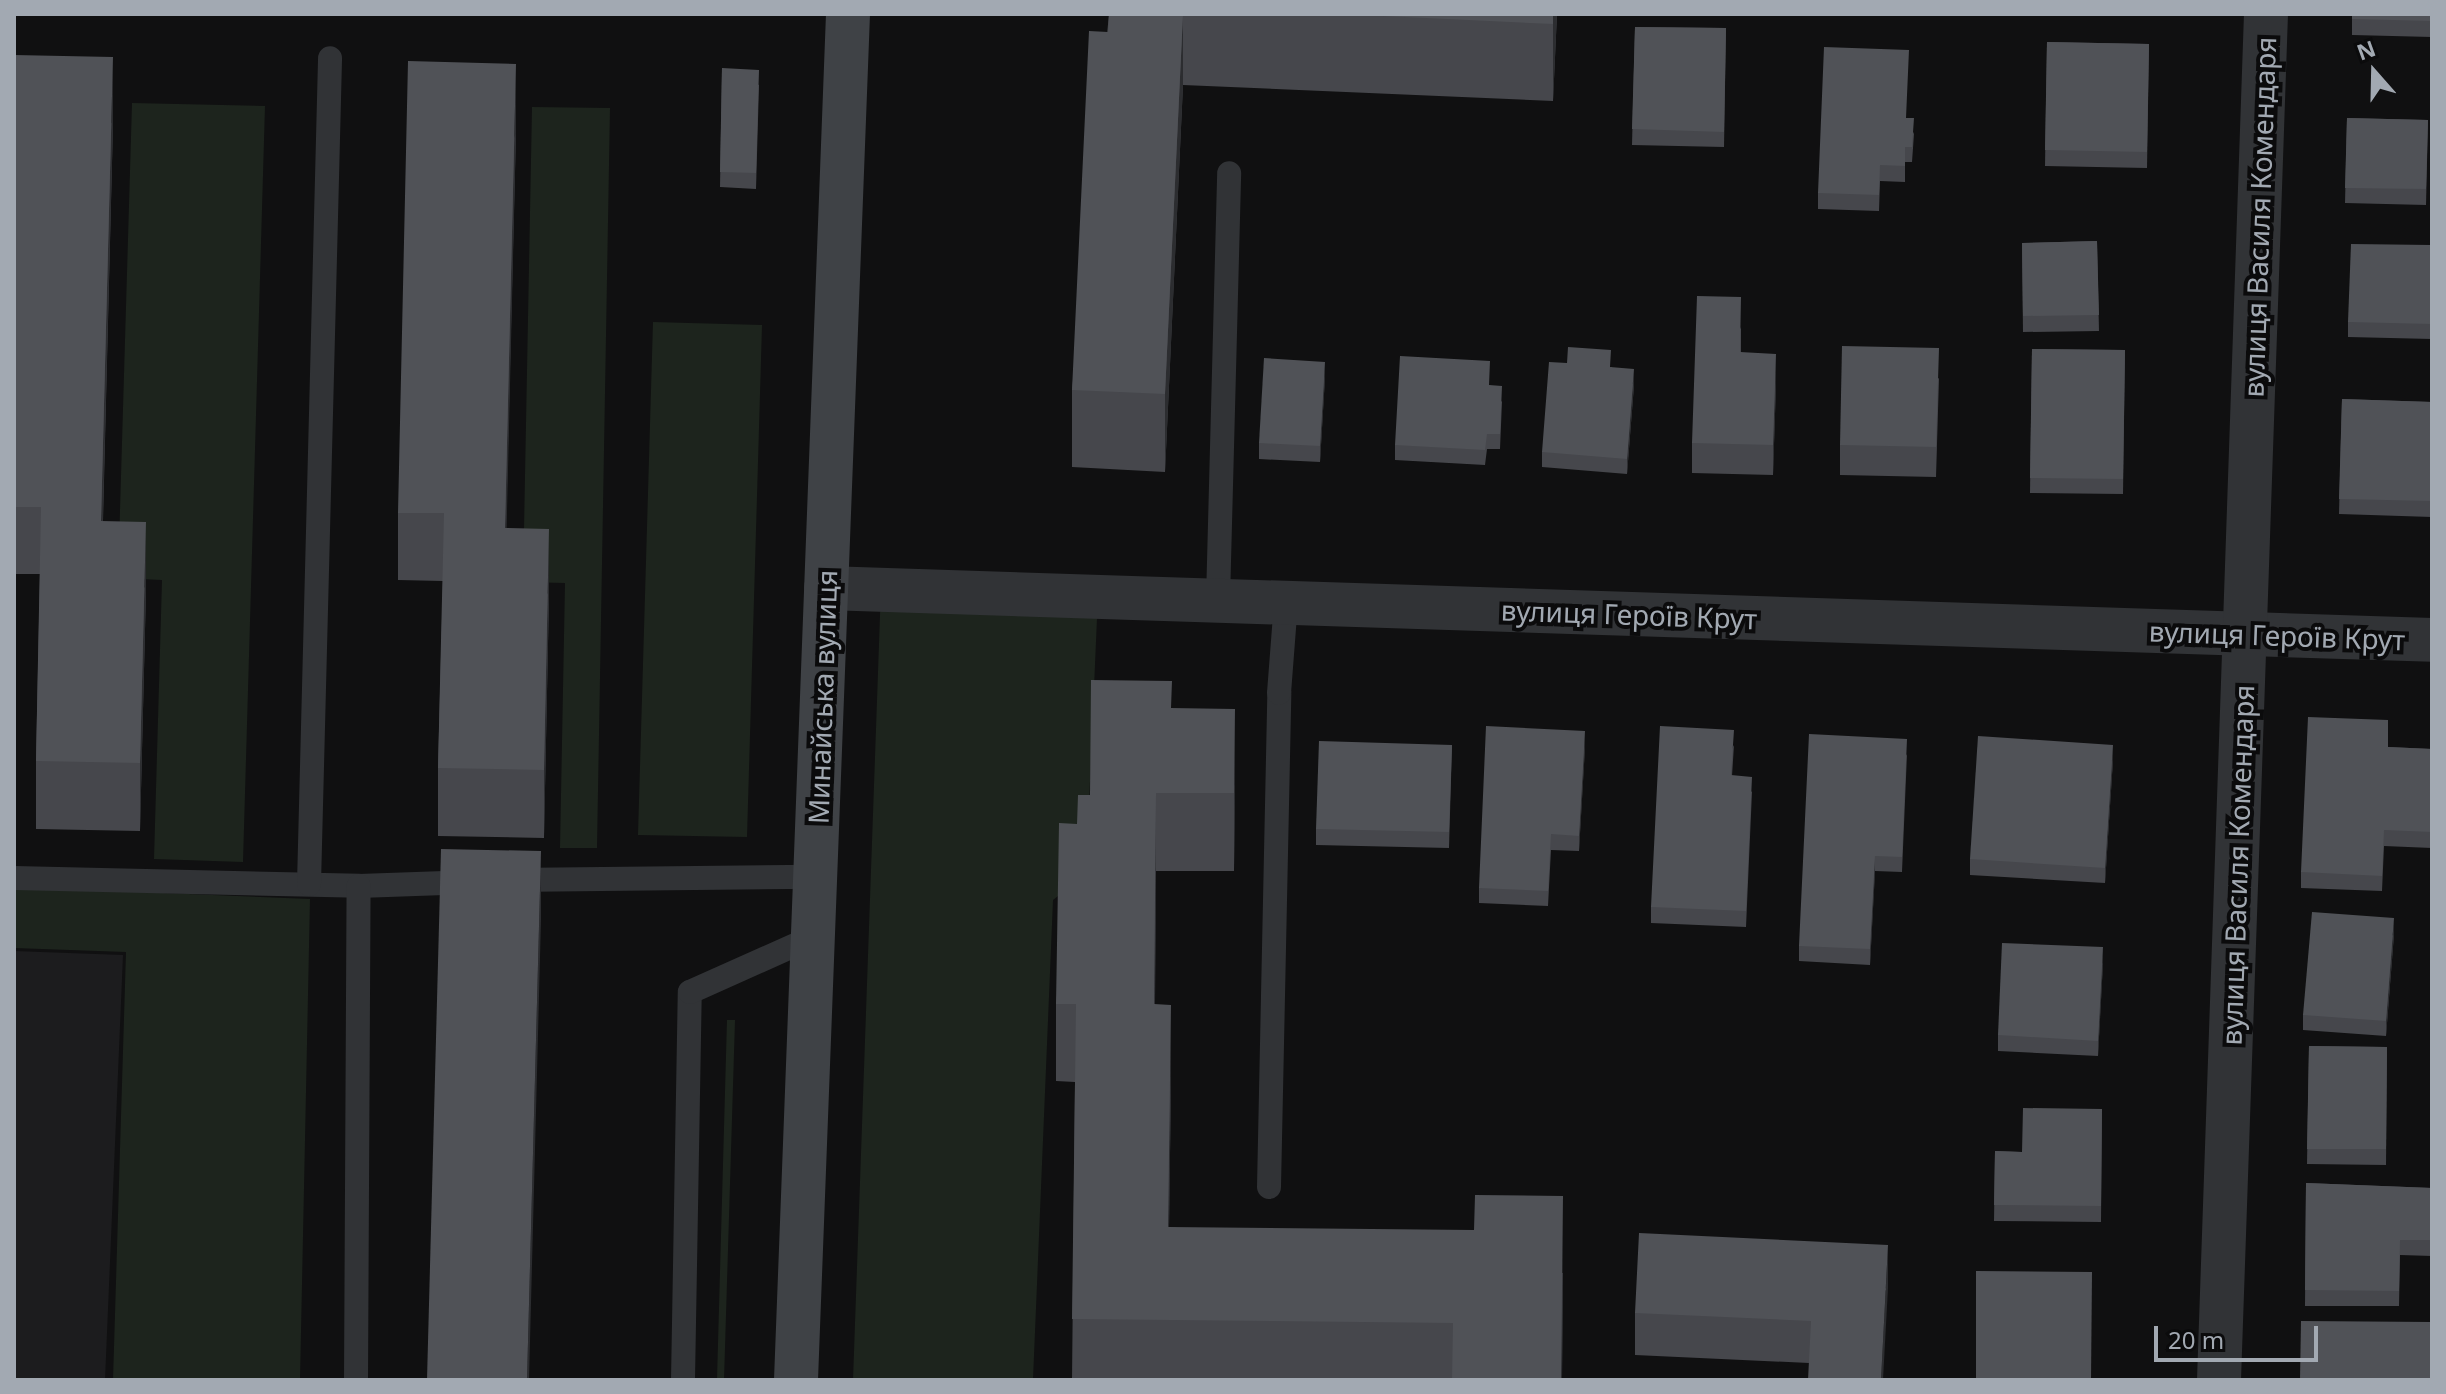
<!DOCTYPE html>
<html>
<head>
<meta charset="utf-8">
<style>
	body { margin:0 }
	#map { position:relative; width:2446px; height:1394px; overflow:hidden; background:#101011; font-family:"Noto Sans",sans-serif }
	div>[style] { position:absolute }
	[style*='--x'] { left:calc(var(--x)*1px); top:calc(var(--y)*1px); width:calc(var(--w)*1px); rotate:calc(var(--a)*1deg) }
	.built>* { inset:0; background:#1c1c1e }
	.green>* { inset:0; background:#1d241d }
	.service>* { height:24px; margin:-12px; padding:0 12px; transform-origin:12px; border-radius:12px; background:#313336 }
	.minor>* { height:44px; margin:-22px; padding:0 22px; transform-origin:22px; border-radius:22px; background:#313336 }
	.secondary>* { height:44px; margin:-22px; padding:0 22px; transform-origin:22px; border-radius:22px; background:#3f4246 }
	.wall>* { inset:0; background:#46474c }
	.shaded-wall>* { inset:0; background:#2c2d30 }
	.building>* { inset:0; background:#505257 }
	span { translate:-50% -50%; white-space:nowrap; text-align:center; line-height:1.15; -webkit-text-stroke:8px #0b0b0c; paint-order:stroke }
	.street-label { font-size:28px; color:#a2a9b2 }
	.frame { position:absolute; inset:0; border:16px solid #a2a9b2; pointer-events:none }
	.north { position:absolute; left:2334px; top:32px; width:80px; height:80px; -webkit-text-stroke:6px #0b0b0c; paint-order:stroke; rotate:340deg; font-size:22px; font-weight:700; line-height:32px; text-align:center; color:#a2a9b2 }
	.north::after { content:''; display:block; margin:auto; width:28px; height:36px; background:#a2a9b2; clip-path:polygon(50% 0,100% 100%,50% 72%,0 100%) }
	.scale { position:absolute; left:2154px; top:1326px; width:164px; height:36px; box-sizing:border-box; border:4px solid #a2a9b2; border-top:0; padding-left:10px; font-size:24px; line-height:28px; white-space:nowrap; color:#a2a9b2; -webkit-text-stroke:6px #0b0b0c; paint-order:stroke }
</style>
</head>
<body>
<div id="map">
	<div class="built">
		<div style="clip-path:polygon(14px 951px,123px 955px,105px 1380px,14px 1380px)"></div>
	</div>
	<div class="green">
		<div style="clip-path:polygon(132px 103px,265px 106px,243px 862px,154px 859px,162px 580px,118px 578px)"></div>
		<div style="clip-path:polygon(532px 107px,610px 108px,597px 848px,560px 848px,565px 583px,523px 582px)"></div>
		<div style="clip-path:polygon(653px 322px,762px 325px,747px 837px,638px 835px)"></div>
		<div style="clip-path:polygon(881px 587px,1098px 595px,1086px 874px,1053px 900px,1033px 1380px,853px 1380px)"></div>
		<div style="clip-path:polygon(14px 887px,310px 899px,300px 1380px,113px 1380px,126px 952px,14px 948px)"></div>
		<div style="clip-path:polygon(727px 1020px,735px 1020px,724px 1380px,717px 1380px)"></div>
	</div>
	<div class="service">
		<div style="--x:1218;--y:600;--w:427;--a:-88.5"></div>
		<div style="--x:14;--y:878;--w:345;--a:1.3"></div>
		<div style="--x:359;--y:886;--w:114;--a:-2"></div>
		<div style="--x:510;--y:880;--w:305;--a:-0.6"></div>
		<div style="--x:309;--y:884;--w:826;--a:-88.54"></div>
		<div style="--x:1269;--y:1187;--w:494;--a:-88.8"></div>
		<div style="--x:1279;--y:693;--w:90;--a:-85.6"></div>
		<div style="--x:356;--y:1380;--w:494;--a:-89.7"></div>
		<div style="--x:683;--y:1380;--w:388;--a:-89"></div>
		<div style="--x:690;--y:992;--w:135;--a:-24.1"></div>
	</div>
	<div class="minor">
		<div style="--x:826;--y:588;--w:1607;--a:1.85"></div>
		<div style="--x:2219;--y:1380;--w:1367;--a:-88.03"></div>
	</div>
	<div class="secondary">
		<div style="--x:796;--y:1380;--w:1367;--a:-87.82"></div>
	</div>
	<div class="wall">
		<div style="clip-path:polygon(1109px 14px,1557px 14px,1553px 101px,1183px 85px,1165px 472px,1072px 467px,1072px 390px)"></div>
		<div style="clip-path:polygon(2352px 14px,2432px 14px,2432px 37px,2352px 35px)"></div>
		<div style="clip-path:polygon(1635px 27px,1726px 28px,1724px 147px,1632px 145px)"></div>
		<div style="clip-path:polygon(2047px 42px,2149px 44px,2147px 168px,2045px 166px)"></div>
		<div style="clip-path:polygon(14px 55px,113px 124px,103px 521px,146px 590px,140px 831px,36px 829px,36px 761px,40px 574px,14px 574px)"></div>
		<div style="clip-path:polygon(722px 68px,759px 85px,756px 189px,720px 187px)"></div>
		<div style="clip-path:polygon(1907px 118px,1914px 134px,1912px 162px,1905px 162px,1905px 182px,1880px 181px,1879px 211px,1818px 209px,1818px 193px)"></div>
		<div style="clip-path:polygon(2347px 118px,2428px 120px,2426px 205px,2345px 203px)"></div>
		<div style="clip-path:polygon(516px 132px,506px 528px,549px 596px,544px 838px,438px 836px,438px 768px,443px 581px,398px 580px,398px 513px)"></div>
		<div style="clip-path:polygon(2097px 241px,2099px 331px,2023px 332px,2022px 243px)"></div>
		<div style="clip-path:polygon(2432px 245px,2432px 339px,2348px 337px,2348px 322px)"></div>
		<div style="clip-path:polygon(1741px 327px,1741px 352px,1776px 384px,1773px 475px,1692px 473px,1692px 443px)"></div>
		<div style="clip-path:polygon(2032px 349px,2125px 350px,2123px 494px,2030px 493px)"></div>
		<div style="clip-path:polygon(1611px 367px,1634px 385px,1627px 474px,1542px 467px,1542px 452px)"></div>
		<div style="clip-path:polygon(1325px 377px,1320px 462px,1259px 459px,1259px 443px)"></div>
		<div style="clip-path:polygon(1939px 378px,1936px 477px,1840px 475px,1840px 445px)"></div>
		<div style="clip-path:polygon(1490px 385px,1502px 402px,1500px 449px,1487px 449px,1485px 465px,1395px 460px,1395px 445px)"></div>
		<div style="clip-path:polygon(2342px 399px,2432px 402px,2432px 517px,2339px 514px)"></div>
		<div style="clip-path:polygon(1172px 708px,1235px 786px,1234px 871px,1156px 871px,1155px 1004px,1171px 1083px,1169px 1227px,1563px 1273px,1562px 1380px,1072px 1380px,1075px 1082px,1056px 1081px,1056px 1004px,1077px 824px,1090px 795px)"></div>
		<div style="clip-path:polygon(1452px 745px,1449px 848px,1316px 845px,1316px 829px)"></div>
		<div style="clip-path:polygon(1734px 745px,1732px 776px,1752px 792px,1746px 927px,1651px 923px,1651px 907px)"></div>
		<div style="clip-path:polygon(1585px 747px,1579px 851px,1551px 850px,1548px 906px,1479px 903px,1479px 888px)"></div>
		<div style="clip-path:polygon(2388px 747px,2432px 749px,2432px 848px,2384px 846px,2382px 891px,2301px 888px,2301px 872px)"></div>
		<div style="clip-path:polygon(1907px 754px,1902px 872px,1875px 871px,1870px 965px,1799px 961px,1799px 946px)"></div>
		<div style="clip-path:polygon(2113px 760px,2105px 883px,1970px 875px,1970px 859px)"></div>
		<div style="clip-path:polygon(2394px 934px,2386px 1036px,2303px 1030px,2303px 1015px)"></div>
		<div style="clip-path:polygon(2103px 963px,2098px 1056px,1998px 1051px,1998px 1035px)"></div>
		<div style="clip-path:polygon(2309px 1046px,2387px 1047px,2386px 1165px,2307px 1164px)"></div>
		<div style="clip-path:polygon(2102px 1109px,2101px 1222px,1994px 1221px,1995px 1151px,2022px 1152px)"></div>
		<div style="clip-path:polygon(2306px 1183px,2432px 1188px,2432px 1256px,2400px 1255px,2399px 1306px,2305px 1306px)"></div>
		<div style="clip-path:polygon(1888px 1288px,1809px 1363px,1635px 1355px,1635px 1313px)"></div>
	</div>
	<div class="shaded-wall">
		<div style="clip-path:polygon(1183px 14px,1183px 85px,1165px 472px,1165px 394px)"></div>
		<div style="clip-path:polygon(1553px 14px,1557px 14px,1553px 101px)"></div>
		<div style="clip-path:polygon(113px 57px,113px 124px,101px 589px,101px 521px)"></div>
		<div style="clip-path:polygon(516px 64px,516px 132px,505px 596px,505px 528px)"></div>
		<div style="clip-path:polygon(1776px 354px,1776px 384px,1773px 475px,1773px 445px)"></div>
		<div style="clip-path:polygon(1325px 362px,1325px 377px,1320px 462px,1320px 446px)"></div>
		<div style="clip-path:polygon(1634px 369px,1634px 385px,1627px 474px,1627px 459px)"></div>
		<div style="clip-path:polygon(146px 522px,146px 590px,140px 831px,140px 763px)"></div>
		<div style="clip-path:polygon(549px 529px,549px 596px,544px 838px,544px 770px)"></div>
		<div style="clip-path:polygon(1235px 709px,1235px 786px,1234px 871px,1234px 793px)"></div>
		<div style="clip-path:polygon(1585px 731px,1585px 747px,1579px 851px,1579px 836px)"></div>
		<div style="clip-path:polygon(2113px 745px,2113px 760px,2105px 883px,2105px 868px)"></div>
		<div style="clip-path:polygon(1156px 793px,1156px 871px,1154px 1082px,1154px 1004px)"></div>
		<div style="clip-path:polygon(541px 851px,541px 919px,529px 1380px,527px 1380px)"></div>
		<div style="clip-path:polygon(1875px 856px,1875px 871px,1870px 965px,1870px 949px)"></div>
		<div style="clip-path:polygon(2394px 918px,2394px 934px,2386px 1036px,2386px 1021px)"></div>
		<div style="clip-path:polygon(2103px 947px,2103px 963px,2098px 1056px,2098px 1041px)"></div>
		<div style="clip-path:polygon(1171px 1005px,1171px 1083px,1168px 1305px,1168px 1227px)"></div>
		<div style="clip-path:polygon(1563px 1196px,1562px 1380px,1561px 1380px)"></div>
		<div style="clip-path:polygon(1888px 1245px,1888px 1288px,1883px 1380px,1881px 1380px)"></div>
	</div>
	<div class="building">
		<div style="clip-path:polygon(1109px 14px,1183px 14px,1165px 394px,1072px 390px,1089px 31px,1108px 32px)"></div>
		<div style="clip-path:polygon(1341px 14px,1553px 14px,1553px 24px)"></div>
		<div style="clip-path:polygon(2352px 14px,2432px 14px,2432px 21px,2352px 19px)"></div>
		<div style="clip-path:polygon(1635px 27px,1726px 28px,1724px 132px,1632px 129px)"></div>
		<div style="clip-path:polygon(2047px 42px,2149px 44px,2147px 152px,2045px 150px)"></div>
		<div style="clip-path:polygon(1824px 47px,1909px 50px,1906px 118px,1914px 118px,1912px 147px,1905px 147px,1905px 166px,1880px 165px,1879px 195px,1818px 193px)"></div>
		<div style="clip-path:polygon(14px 55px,113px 57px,101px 521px,146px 522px,140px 763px,36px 761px,41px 507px,14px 507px)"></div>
		<div style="clip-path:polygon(408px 61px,516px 64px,505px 528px,549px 529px,544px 770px,438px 768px,444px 513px,398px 513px)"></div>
		<div style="clip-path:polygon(722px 68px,759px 70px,756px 173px,720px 172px)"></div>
		<div style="clip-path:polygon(2347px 118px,2428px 120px,2426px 189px,2345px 188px)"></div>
		<div style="clip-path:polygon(2097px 241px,2099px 315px,2023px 316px,2022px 243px)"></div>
		<div style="clip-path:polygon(2351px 244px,2432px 245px,2432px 324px,2348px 322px)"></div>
		<div style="clip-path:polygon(1697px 296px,1741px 297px,1740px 352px,1776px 354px,1773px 445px,1692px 443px)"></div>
		<div style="clip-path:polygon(1842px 346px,1939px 348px,1936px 447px,1840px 445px)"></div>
		<div style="clip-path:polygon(1568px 347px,1611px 350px,1610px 367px,1634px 369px,1627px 459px,1542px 452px,1549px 362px,1567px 363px)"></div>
		<div style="clip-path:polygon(2032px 349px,2125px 350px,2123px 479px,2030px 478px)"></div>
		<div style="clip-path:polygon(1400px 356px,1490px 361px,1489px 385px,1502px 386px,1500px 434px,1487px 434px,1485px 450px,1395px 445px)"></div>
		<div style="clip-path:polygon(1264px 358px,1325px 362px,1320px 446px,1259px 443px)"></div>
		<div style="clip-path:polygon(2342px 399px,2432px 402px,2432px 501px,2339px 499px)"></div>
		<div style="clip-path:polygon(1091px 680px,1172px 681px,1171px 708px,1235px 709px,1234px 793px,1156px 793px,1154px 1004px,1171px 1005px,1168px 1227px,1474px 1230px,1475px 1195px,1563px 1196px,1561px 1380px,1452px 1380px,1453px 1323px,1072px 1319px,1076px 1004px,1056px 1004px,1059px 823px,1077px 824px,1078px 795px,1090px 795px)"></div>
		<div style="clip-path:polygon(2308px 717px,2388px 720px,2388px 747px,2432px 749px,2432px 832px,2384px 830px,2382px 876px,2301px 872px)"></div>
		<div style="clip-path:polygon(1486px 726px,1585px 731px,1579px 836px,1551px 834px,1548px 891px,1479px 888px)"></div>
		<div style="clip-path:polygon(1660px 726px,1734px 730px,1731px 775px,1752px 777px,1746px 911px,1651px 907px)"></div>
		<div style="clip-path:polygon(1809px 734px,1907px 739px,1902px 857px,1875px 856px,1870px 949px,1799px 946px)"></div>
		<div style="clip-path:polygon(1978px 736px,2113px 745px,2105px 868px,1970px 859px)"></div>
		<div style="clip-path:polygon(1319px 741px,1452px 745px,1449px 832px,1316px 829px)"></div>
		<div style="clip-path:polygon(441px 849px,541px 851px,527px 1380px,427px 1380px)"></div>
		<div style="clip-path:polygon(2312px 912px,2394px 918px,2386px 1021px,2303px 1015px)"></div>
		<div style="clip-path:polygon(2002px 943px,2103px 947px,2098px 1041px,1998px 1035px)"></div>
		<div style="clip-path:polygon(2309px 1046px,2387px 1047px,2386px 1149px,2307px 1149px)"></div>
		<div style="clip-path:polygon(2023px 1108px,2102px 1109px,2101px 1206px,1994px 1205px,1995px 1151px,2022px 1152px)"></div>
		<div style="clip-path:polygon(2306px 1183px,2432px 1188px,2432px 1240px,2400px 1240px,2399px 1291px,2305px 1290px)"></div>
		<div style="clip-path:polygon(1639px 1233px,1888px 1245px,1881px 1380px,1808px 1380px,1811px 1321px,1635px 1313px)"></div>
		<div style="clip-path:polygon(1976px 1271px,2092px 1272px,2091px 1380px,1976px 1380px)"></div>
		<div style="clip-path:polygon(2301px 1321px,2432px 1322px,2432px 1380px,2300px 1380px)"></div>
	</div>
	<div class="street-label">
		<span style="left:2259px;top:217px;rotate:-88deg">вулиця Василя Комендаря</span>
		<span style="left:1629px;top:614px;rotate:2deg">вулиця Героїв Крут</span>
		<span style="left:2277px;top:635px;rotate:2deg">вулиця Героїв Крут</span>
		<span style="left:822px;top:697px;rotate:-88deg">Минайська вулиця</span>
		<span style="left:2237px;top:865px;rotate:-88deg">вулиця Василя Комендаря</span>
	</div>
	<div class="frame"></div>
	<div class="north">N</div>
	<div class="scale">20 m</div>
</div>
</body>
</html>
